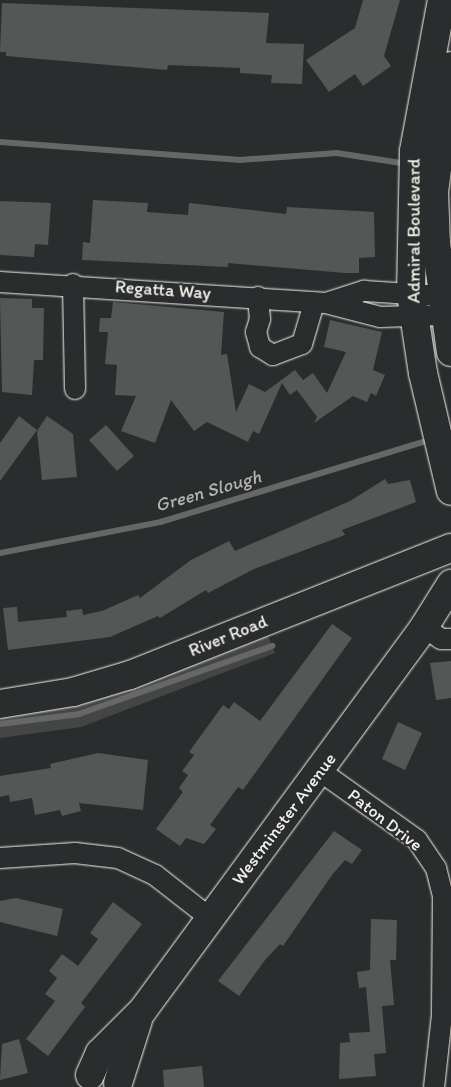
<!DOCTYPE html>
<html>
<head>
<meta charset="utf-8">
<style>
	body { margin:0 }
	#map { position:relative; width:451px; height:1087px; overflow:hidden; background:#2a2d2e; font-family:Itim,sans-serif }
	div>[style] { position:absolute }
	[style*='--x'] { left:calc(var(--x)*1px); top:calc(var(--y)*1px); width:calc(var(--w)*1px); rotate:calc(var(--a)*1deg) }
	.green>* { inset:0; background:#444645 }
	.stream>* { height:5.5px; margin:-2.75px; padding:0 2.75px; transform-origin:2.75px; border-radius:2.75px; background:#676866 }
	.building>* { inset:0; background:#555756 }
	.roads { filter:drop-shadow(0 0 1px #f4f1e8) drop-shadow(0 0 1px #f4f1e8) }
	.street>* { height:20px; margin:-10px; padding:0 10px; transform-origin:10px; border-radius:10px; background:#2a2d2e }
	.secondary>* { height:28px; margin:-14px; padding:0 14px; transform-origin:14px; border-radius:14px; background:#2a2d2e }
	span { translate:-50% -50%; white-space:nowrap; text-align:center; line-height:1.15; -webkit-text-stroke:4px #2a2d2e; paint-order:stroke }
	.street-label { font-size:18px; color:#f4f1e8 }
	.water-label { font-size:19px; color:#b5b3ae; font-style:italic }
</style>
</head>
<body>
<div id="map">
	<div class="green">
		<div style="clip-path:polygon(268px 636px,275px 653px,81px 727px,0 738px,0 712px,111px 692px)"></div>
	</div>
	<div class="stream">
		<div style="--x:0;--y:142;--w:241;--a:4.3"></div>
		<div style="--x:240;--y:160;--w:97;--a:-4.1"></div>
		<div style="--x:337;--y:153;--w:71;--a:8.9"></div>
		<div style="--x:0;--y:553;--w:164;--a:-10.9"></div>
		<div style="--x:161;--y:522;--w:273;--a:-17"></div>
		<div style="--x:0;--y:724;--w:80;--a:-7.2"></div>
		<div style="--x:79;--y:714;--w:205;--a:-19.4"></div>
	</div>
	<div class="building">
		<div style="clip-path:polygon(363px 0,400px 0,384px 56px,391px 66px,363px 86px,355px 74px,329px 92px,306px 60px,355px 28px)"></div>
		<div style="clip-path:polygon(2px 3px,269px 13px,266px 43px,304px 44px,302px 84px,271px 83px,272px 75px,240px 73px,240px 68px,168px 65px,167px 70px,6px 56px,6px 52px,0 52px)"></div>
		<div style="clip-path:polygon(93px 200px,148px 203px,147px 212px,188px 215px,189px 203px,286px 214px,287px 207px,374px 212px,375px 257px,359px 258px,359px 273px,345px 273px,228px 263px,228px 267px,82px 260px,83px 242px,90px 243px)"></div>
		<div style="clip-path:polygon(0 201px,51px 203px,48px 245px,35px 244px,34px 257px,0 255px)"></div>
		<div style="clip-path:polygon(0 298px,32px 299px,32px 308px,44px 308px,43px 360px,34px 360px,32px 395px,2px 392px)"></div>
		<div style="clip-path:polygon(113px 302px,224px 312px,221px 355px,227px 354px,236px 412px,249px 384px,265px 392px,295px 370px,303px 380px,313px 373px,327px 393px,346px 352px,324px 347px,330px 320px,382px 332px,373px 370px,385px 375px,376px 396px,371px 393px,367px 402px,353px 396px,314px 423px,317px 417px,297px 390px,290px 395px,282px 383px,259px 434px,253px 431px,248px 442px,207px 422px,194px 431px,171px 400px,155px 443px,121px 431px,136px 396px,115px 395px,117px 365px,105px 364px,108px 332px,99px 332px,100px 318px,111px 318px)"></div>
		<div style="clip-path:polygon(19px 416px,37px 430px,0 481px,0 443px)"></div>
		<div style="clip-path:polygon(47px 416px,73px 434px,77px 477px,42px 480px,37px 431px)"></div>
		<div style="clip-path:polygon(106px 425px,134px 456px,117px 471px,89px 440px)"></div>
		<div style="clip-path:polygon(385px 479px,388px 484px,410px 480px,416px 502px,342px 530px,345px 535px,254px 569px,208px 593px,206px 590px,160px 618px,158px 616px,110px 637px,8px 650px,3px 608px,17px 607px,18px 622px,67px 617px,66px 611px,82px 609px,83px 615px,102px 611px,138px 595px,140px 598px,191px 560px,229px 541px,235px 551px,350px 501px)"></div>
		<div style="clip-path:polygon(332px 624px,352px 638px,243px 790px,238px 787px,210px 825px,216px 829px,204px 844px,186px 838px,180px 846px,156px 829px,183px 792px,179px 788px,188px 775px,182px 771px,194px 755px,189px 752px,223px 705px,229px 709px,234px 702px,260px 721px)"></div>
		<div style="clip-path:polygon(451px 661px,451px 698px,436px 700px,430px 663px)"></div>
		<div style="clip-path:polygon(398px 722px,422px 733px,405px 770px,382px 759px)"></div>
		<div style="clip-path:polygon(98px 753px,148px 760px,143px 810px,79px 803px,81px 811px,62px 816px,60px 810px,35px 815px,32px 798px,10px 802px,9px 795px,0 797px,0 776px,51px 768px,50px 764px)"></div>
		<div style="clip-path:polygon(334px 831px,362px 850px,352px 864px,345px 860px,332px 875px,283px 946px,280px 944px,265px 960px,239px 996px,218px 981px)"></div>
		<div style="clip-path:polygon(16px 898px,63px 909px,57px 936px,0 922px,0 901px)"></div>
		<div style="clip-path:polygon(113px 902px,142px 924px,81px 1003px,85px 1007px,48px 1056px,26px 1039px,55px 1001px,45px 994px,57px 978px,49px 971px,62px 954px,78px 966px,98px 939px,90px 933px)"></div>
		<div style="clip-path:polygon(371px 919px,397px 920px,396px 960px,390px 960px,394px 1005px,382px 1006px,386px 1053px,374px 1054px,376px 1076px,339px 1079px,340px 1043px,350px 1042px,349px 1033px,370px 1032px,366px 987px,359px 988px,357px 972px,370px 970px)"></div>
		<div style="clip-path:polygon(19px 1039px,28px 1073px,0 1080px,2px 1044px)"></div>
		<div style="clip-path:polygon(202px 1066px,204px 1087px,164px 1087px,163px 1070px)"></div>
	</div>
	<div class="roads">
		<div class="street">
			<div style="--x:0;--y:282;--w:327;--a:3.7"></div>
			<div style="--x:326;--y:303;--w:56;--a:14.5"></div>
			<div style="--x:380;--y:317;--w:64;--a:-1.8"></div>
			<div style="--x:73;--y:284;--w:105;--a:88.9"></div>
			<div style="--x:258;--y:297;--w:22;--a:85"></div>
			<div style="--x:260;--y:319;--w:14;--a:107"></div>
			<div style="--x:256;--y:332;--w:16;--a:75"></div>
			<div style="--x:260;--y:347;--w:15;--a:32"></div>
			<div style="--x:273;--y:355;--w:31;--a:-21"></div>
			<div style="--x:302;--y:344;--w:43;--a:-73.7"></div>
			<div style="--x:326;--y:303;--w:40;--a:-18"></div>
			<div style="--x:364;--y:291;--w:78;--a:3.7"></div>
			<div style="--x:424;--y:627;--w:21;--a:35"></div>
			<div style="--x:441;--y:639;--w:10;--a:0"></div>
			<div style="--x:320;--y:771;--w:119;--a:35.4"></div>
			<div style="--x:417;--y:840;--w:34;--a:56"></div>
			<div style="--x:436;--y:868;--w:29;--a:76"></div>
			<div style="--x:443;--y:896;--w:119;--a:90.5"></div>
			<div style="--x:442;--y:1015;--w:72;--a:96.3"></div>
			<div style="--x:0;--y:858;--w:75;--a:-3.8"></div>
			<div style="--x:75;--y:853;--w:43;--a:6.6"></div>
			<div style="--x:118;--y:858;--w:41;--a:24.7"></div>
			<div style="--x:155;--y:875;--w:70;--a:38"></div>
		</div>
		<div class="secondary">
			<div style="--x:442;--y:0;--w:154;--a:100.5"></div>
			<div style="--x:414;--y:151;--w:143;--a:91.2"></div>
			<div style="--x:411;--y:294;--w:80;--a:81.4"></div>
			<div style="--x:423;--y:373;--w:121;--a:76.7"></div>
			<div style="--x:451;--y:66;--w:127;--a:97.7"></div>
			<div style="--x:434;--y:192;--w:51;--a:87.8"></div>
			<div style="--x:436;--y:243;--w:110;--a:82.2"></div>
			<div style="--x:0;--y:704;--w:74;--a:-9.3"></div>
			<div style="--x:73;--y:692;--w:59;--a:-16.6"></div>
			<div style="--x:130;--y:675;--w:345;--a:-21.6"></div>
			<div style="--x:90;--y:1075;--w:24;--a:-66"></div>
			<div style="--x:100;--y:1053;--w:61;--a:-45"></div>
			<div style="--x:143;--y:1010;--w:475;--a:-53.7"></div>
			<div style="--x:424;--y:627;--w:51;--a:-57.9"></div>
			<div style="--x:118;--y:1083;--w:66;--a:-72.4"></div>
		</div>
	</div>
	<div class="street-label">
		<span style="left:414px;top:231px;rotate:-90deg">Admiral Boulevard</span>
		<span style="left:163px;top:290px;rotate:4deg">Regatta Way</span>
		<span style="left:228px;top:636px;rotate:-22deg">River Road</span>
		<span style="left:284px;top:819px;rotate:-53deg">Westminster Avenue</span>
		<span style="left:385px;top:820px;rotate:38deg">Paton Drive</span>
	</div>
	<div class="water-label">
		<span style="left:208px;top:491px;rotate:-16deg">Green Slough</span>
	</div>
</div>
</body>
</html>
